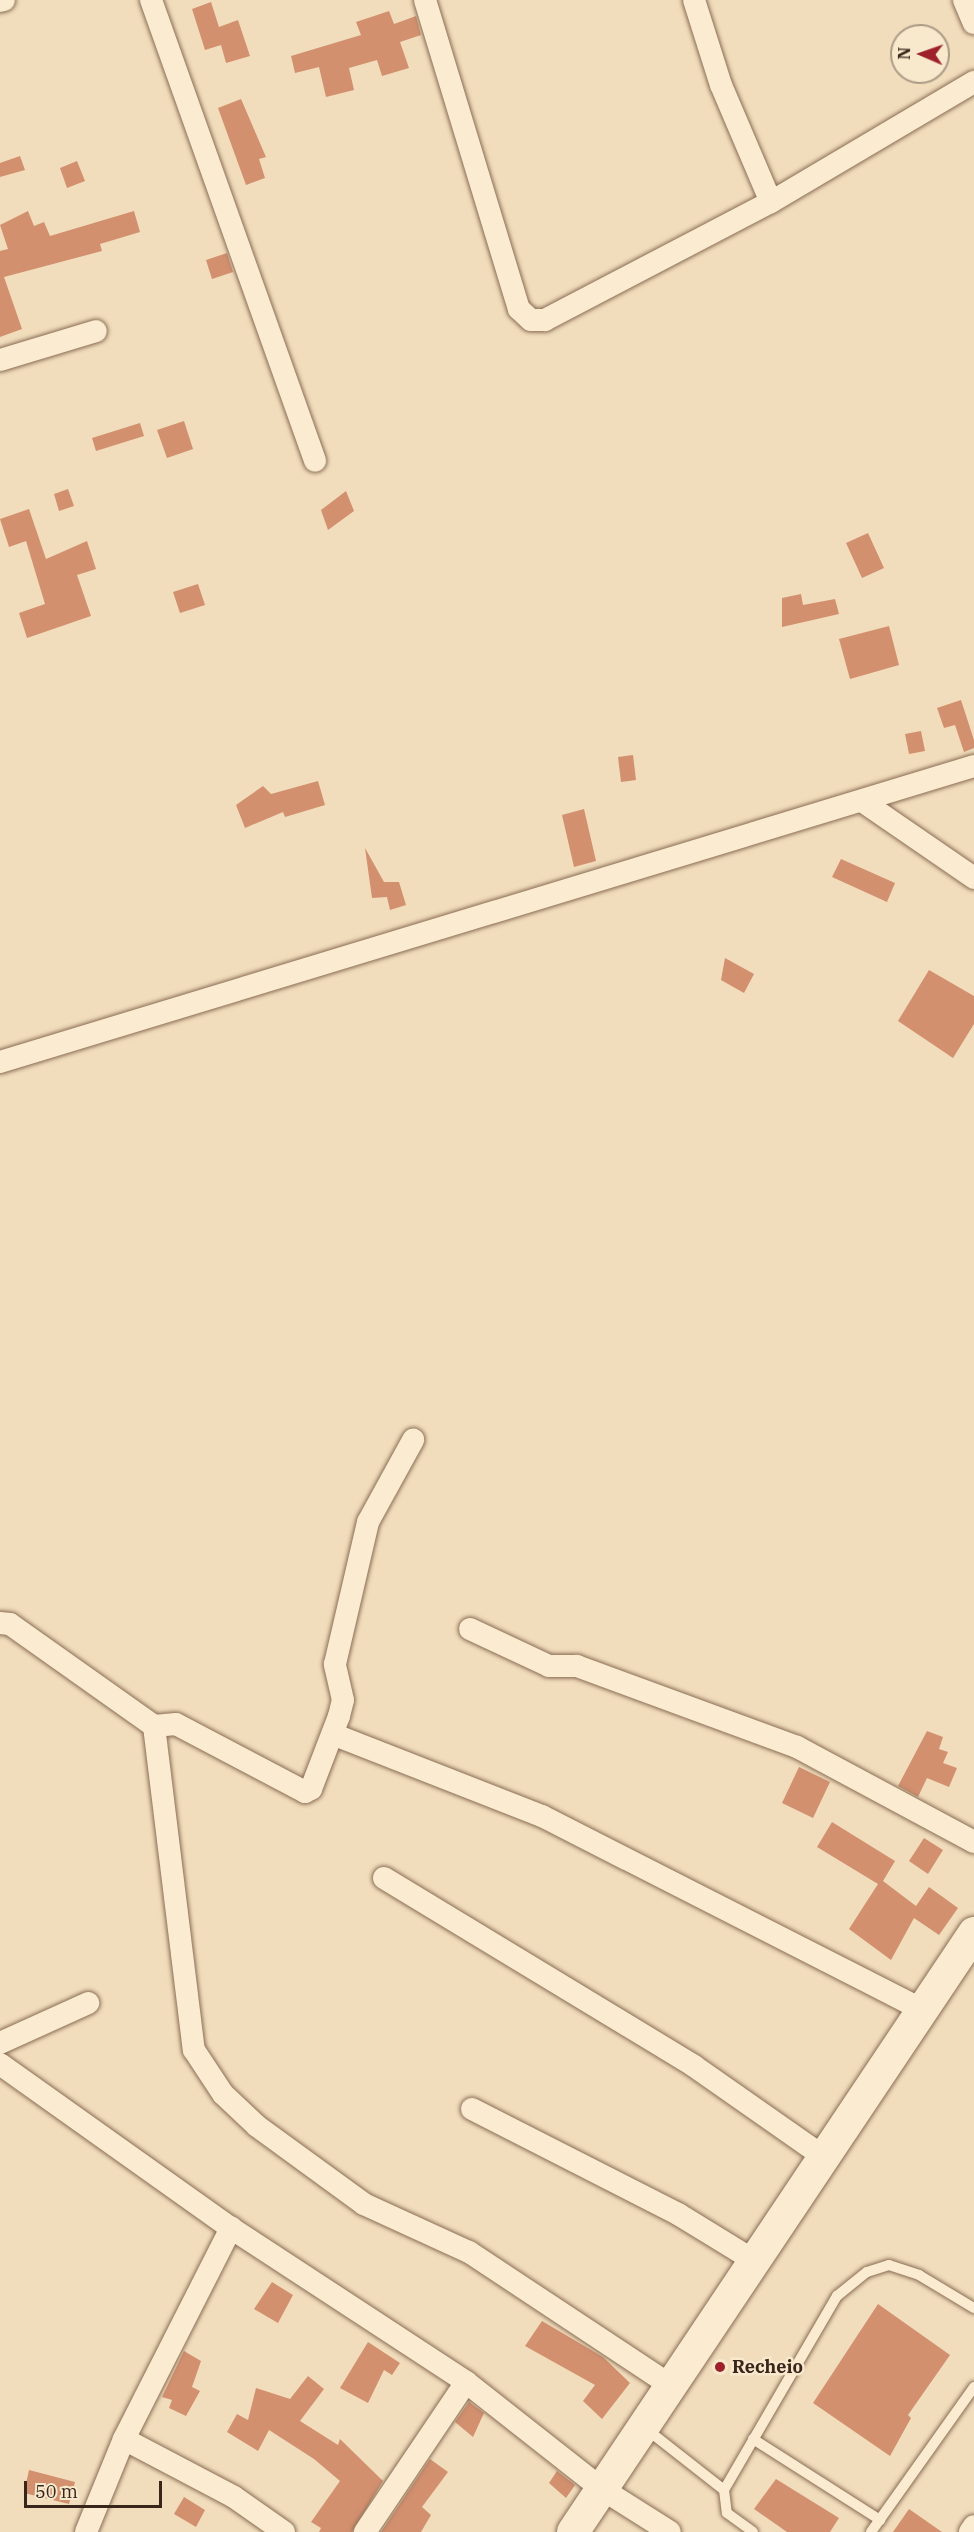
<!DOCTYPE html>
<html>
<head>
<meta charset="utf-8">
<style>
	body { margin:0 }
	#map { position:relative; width:974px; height:2532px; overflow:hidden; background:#f1ddbc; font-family:"IBM Plex Serif",serif }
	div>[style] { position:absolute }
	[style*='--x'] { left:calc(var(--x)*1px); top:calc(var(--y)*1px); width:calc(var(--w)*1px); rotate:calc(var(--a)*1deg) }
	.building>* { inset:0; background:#d2906f }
	.roads { filter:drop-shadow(0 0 2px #8a6d55) drop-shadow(0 0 2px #8a6d55) }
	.service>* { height:10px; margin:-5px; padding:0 5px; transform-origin:5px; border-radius:5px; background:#fbebd0 }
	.minor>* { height:22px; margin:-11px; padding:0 11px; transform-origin:11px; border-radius:11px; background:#fbebd0 }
	.secondary>* { height:32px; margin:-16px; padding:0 16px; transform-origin:16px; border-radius:16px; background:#fbebd0 }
	.dots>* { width:16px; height:16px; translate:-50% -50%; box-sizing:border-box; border:3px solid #f8e8cc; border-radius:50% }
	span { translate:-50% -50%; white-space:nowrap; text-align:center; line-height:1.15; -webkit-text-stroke:5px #f8e8cc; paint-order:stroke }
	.poi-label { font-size:18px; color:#38261b; font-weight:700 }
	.left { translate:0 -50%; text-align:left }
	.north { position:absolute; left:890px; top:24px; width:60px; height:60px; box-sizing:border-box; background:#f8e8cc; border:2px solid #ab9a85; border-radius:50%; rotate:272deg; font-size:16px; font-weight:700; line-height:24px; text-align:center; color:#38261b }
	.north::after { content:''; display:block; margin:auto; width:21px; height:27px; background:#9d202b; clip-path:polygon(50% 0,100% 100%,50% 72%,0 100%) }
	.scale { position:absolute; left:24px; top:2481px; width:138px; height:27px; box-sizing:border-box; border:3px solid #38261b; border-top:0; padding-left:8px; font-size:18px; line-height:21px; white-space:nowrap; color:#38261b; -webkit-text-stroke:4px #f8e8cc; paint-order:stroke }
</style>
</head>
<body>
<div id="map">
	<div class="building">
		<div style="clip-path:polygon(211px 2px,219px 27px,238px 20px,250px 56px,226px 63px,221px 45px,205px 50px,192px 9px)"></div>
		<div style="clip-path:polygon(389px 11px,394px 24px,416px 16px,421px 35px,400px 42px,409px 68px,382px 76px,377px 60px,349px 68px,354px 90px,326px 97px,319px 67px,295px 73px,291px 56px,361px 35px,356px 22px)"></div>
		<div style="clip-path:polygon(241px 99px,266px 157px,259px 159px,265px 178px,246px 185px,218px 108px)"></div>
		<div style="clip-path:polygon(20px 156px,25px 170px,0 177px,0 163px)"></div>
		<div style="clip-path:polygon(77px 161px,85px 181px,67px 188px,60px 168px)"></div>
		<div style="clip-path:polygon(28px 211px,34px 226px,44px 222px,50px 236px,134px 211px,140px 232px,100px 244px,102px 251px,4px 277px,22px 329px,0 337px,0 251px,8px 249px,0 225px)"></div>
		<div style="clip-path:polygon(227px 253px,233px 272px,212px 279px,206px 260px)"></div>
		<div style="clip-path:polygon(184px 421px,193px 449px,167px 458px,157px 430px)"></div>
		<div style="clip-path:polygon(140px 423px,144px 436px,96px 451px,92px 438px)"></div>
		<div style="clip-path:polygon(68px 489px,74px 506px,59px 511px,54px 494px)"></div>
		<div style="clip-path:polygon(346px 491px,354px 511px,328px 530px,321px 510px)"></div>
		<div style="clip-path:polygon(29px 509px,46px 559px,87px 541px,96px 569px,77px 575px,91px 616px,27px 638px,19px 613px,45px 604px,26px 541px,9px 547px,0 519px)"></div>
		<div style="clip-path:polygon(868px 533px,884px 568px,862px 578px,846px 543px)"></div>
		<div style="clip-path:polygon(198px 584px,205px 605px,180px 613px,173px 592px)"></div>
		<div style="clip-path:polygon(801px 594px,803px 605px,835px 599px,839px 614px,782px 627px,782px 598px)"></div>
		<div style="clip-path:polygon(889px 626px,899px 665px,850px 679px,839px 639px)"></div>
		<div style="clip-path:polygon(961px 700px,974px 740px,974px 748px,964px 752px,955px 725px,944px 728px,937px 708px)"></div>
		<div style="clip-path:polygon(921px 731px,925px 751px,909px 754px,905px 734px)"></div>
		<div style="clip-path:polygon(633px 755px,636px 780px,621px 782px,618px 757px)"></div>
		<div style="clip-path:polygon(318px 781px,325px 805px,285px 817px,283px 812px,245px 828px,236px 805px,263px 786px,271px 794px)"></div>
		<div style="clip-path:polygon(584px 809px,596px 861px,574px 867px,562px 815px)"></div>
		<div style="clip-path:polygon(365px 848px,384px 882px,399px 882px,406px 905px,390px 910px,387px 897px,372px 898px)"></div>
		<div style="clip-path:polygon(841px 859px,895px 883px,887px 902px,832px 877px)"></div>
		<div style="clip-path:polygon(725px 958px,754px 974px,744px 993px,721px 980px)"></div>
		<div style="clip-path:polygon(929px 970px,974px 996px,974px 1024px,953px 1058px,898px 1021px)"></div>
		<div style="clip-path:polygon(927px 1731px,943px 1737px,939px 1749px,948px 1752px,943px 1763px,957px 1768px,949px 1787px,927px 1778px,918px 1797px,898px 1786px)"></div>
		<div style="clip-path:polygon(799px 1767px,830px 1782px,813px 1818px,782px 1803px)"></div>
		<div style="clip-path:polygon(832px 1822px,895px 1861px,883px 1881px,916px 1906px,929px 1887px,958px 1908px,939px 1935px,914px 1918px,891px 1960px,849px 1929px,878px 1884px,817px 1847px)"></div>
		<div style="clip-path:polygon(924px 1838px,943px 1850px,928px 1874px,909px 1861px)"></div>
		<div style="clip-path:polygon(272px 2282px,293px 2295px,278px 2323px,254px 2309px)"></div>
		<div style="clip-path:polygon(878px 2304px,950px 2355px,908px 2415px,911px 2418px,890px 2456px,813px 2403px)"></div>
		<div style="clip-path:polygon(542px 2321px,603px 2357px,630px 2383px,602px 2419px,583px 2401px,595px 2385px,525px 2346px)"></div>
		<div style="clip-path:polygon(368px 2342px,400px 2363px,392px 2375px,384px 2370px,368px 2403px,340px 2388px)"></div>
		<div style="clip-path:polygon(184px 2351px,201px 2361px,192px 2387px,200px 2391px,186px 2416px,169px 2408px,172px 2400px,162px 2397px)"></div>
		<div style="clip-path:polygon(308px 2376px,324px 2389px,300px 2421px,338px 2445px,340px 2439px,383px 2481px,352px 2532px,319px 2532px,321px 2528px,311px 2522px,340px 2481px,314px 2459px,269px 2430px,258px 2451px,227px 2432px,237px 2414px,248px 2420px,256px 2388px,290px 2399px)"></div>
		<div style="clip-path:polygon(469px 2402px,484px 2413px,473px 2437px,455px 2422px)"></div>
		<div style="clip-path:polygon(430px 2459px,448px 2472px,422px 2507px,431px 2515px,421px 2532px,381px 2532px)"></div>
		<div style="clip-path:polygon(29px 2470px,75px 2482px,69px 2504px,24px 2493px)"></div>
		<div style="clip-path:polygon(557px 2471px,575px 2485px,566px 2498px,549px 2483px)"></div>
		<div style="clip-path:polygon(776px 2479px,839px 2518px,830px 2532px,787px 2532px,754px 2509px)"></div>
		<div style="clip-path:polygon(184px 2497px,205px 2510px,196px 2527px,174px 2514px)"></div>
		<div style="clip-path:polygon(909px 2509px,942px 2532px,893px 2532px)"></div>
	</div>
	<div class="roads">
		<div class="service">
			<div style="--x:645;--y:2428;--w:100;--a:38.1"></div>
			<div style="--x:724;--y:2490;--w:225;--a:-59.8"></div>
			<div style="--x:837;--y:2296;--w:38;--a:-39"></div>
			<div style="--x:867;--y:2272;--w:23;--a:-18"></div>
			<div style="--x:889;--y:2265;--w:32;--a:18"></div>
			<div style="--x:919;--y:2275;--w:64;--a:31"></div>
			<div style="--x:753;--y:2439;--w:151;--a:32.5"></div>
			<div style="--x:724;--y:2490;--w:23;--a:83"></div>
			<div style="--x:727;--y:2513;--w:32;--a:36"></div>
			<div style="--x:871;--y:2532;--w:178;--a:-54.6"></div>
		</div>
		<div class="minor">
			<div style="--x:151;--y:0;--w:489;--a:70.4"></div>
			<div style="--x:425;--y:0;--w:323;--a:73.1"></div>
			<div style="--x:519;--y:309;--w:16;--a:43"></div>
			<div style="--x:531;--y:320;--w:14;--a:0"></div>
			<div style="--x:545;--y:320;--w:255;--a:-27.6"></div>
			<div style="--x:771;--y:202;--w:236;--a:-30.6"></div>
			<div style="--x:694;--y:0;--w:89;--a:72.4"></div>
			<div style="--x:721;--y:85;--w:127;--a:66.9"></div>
			<div style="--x:964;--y:0;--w:25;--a:67"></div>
			<div style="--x:0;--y:1;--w:4;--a:-14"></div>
			<div style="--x:0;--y:360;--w:100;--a:-16.8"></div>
			<div style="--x:862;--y:801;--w:136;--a:34.5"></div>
			<div style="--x:0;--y:1062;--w:1018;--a:-16.9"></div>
			<div style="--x:0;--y:1623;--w:10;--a:6"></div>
			<div style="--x:10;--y:1624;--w:176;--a:35.3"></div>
			<div style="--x:154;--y:1726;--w:22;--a:-5"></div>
			<div style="--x:176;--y:1724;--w:146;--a:27.8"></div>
			<div style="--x:305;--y:1792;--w:7;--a:-27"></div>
			<div style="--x:311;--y:1789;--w:78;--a:-69"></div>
			<div style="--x:339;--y:1716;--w:16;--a:-76"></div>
			<div style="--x:343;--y:1700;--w:37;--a:-103"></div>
			<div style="--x:335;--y:1664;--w:146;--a:-76.9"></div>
			<div style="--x:368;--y:1522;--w:94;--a:-61.2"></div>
			<div style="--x:470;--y:1629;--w:87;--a:25.1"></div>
			<div style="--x:549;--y:1666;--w:28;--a:0"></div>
			<div style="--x:577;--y:1666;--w:234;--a:20.2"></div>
			<div style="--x:797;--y:1747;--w:201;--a:28.2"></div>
			<div style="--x:154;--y:1726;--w:326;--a:83"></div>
			<div style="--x:194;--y:2050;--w:53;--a:56.6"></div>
			<div style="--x:223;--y:2094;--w:47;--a:43.3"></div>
			<div style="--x:257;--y:2126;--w:132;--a:36.1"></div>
			<div style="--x:364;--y:2204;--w:115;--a:24.6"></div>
			<div style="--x:469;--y:2252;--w:245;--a:33.5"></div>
			<div style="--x:335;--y:1735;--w:222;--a:21.4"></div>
			<div style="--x:542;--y:1816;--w:427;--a:27"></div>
			<div style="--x:384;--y:1878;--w:363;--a:31.2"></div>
			<div style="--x:694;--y:2066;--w:159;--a:35"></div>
			<div style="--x:0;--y:2043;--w:97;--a:-24.4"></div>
			<div style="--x:0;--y:2064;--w:283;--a:35.4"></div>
			<div style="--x:231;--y:2228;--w:281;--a:33.2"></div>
			<div style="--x:466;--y:2382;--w:173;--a:38.2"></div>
			<div style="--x:602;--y:2489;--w:80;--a:32.3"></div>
			<div style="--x:472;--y:2109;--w:231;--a:27"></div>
			<div style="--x:678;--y:2214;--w:94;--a:31.5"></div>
			<div style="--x:124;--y:2439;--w:124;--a:27.8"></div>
			<div style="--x:234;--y:2497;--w:61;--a:35"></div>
			<div style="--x:86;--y:2532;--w:100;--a:-67.8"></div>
			<div style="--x:124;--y:2439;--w:237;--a:-63.1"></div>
			<div style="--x:365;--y:2532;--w:181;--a:-56"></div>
			<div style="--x:970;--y:2532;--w:7;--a:-56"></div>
		</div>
		<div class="secondary">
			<div style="--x:573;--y:2532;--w:721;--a:-56.2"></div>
		</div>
	</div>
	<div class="dots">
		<div style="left:720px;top:2367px;background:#9d202b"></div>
	</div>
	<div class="poi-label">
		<span class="left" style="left:732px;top:2367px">Recheio</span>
	</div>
	<div class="north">N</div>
	<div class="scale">50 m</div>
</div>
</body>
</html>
